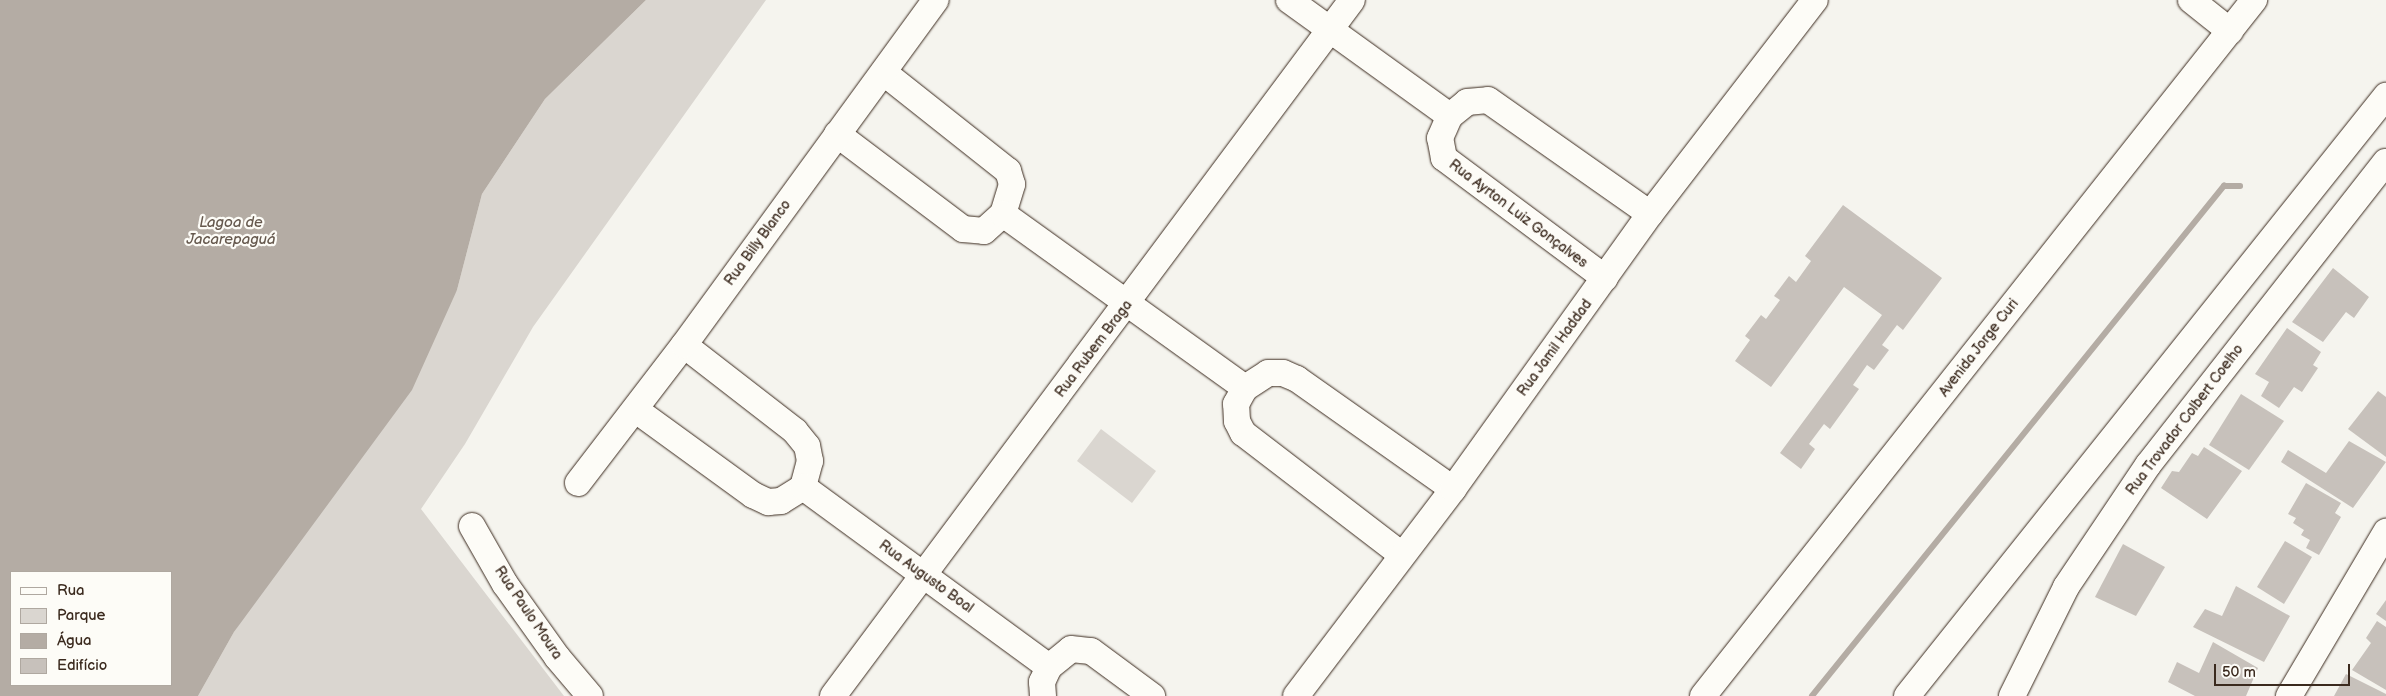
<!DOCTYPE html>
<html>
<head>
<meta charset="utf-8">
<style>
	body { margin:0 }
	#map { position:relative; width:2386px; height:696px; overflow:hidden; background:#f5f4ee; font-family:"Balsamiq Sans",sans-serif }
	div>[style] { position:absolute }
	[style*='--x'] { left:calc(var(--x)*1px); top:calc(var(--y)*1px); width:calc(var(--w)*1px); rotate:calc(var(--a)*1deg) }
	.green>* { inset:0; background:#dad6d0 }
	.water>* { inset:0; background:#b4aca4 }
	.stream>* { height:5.5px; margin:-2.75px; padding:0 2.75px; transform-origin:2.75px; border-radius:2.75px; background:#b4aca4 }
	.building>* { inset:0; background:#c7c1bb }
	.roads { filter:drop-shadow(0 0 1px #3b2a1e) drop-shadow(0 0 1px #3b2a1e) }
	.minor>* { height:26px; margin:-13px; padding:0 13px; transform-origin:13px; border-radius:13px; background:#fdfcf7 }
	span { translate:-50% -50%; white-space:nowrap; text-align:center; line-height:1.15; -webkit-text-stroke:4.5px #fdfcf7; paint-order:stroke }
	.street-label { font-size:14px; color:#3b2a1e }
	.water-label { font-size:15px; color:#65584d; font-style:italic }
	.legend { position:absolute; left:10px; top:571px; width:162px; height:115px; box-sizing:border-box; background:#fdfcf7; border:1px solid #afa8a0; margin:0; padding:6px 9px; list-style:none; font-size:15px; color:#3b2a1e }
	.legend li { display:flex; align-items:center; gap:10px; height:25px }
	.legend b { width:25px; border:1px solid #afa8a0 }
	.scale { position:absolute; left:2214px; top:664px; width:136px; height:22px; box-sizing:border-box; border:2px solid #3b2a1e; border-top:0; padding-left:6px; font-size:15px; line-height:18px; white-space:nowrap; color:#3b2a1e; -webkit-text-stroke:4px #fdfcf7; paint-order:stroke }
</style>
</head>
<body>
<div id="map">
	<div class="green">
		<div style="clip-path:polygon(646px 0,766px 0,533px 327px,465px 444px,421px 509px,564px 696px,198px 696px,234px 632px,457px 290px,482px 194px,545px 99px)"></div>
		<div style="clip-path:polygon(1101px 429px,1156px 471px,1132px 503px,1077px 461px)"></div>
	</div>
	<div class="water">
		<div style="clip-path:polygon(evenodd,0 0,646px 0,545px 99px,482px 194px,457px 290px,412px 390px,234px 632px,198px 696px,0 696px,0 0,11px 572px,171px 572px,171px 685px,11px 685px,11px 572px)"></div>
	</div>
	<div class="stream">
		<div style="--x:1812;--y:696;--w:656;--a:-51.07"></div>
		<div style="--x:2224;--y:186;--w:16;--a:0"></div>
	</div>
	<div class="building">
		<div style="clip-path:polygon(1843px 205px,1942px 278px,1903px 330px,1897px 325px,1882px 345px,1889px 350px,1874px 370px,1867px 365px,1853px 385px,1859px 389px,1830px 429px,1824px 424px,1809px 444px,1815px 449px,1801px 469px,1780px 453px,1882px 315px,1844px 287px,1771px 387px,1735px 361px,1750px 340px,1745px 336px,1761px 315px,1766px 319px,1780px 300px,1774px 296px,1789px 276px,1796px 282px,1811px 261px,1805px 256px)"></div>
		<div style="clip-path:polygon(2333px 268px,2369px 297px,2354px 318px,2346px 312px,2323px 342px,2292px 322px)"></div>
		<div style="clip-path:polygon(2287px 328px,2321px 352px,2313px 365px,2318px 368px,2302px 392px,2294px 387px,2279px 408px,2261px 396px,2269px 382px,2255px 374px)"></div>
		<div style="clip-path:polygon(2378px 391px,2386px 397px,2386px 457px,2348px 429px)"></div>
		<div style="clip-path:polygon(2241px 394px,2284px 421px,2249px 470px,2209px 445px)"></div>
		<div style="clip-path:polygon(2349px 441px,2386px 462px,2353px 508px,2281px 462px,2288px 450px,2326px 473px)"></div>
		<div style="clip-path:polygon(2204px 447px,2242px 471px,2207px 519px,2161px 488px,2172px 471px,2179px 472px,2192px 453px,2198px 456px)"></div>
		<div style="clip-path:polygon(2306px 483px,2341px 503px,2335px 513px,2341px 517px,2319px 555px,2306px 548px,2310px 540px,2301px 535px,2304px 530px,2293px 523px,2296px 518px,2288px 514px)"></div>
		<div style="clip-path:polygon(2285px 541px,2312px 557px,2284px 604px,2257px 587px)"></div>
		<div style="clip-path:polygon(2123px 544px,2165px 567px,2136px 616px,2095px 597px)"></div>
		<div style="clip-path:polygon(2236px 586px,2290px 616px,2264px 662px,2193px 627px,2205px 609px,2222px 616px)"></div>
		<div style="clip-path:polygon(2386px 600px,2386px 621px,2376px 614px)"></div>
		<div style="clip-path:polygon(2377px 621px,2386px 627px,2386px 690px,2352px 670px,2371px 643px,2366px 638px)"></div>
		<div style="clip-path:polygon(2213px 642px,2258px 668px,2246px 696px,2195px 696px,2168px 682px,2177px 662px,2199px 673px)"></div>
		<div style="clip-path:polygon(2346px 674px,2386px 694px,2386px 696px,2334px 696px)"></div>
	</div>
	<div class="roads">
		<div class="minor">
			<div style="--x:1289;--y:0;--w:198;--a:35.8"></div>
			<div style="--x:2191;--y:0;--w:50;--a:38.5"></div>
			<div style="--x:837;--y:134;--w:158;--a:37"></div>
			<div style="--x:963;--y:229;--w:21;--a:5"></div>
			<div style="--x:984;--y:231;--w:25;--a:-42"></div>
			<div style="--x:1003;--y:214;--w:31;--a:-73"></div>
			<div style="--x:1012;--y:184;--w:14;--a:-107"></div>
			<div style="--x:1008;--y:171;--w:159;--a:-141.6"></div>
			<div style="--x:1003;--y:214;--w:298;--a:35.7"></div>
			<div style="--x:1605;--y:278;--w:201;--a:-143.3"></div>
			<div style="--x:1444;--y:158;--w:20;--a:-101"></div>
			<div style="--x:1440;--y:138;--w:24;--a:-66"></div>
			<div style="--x:1450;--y:116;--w:22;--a:-39"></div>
			<div style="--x:1467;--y:102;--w:21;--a:-5"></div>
			<div style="--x:1488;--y:100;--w:198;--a:35.1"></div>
			<div style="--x:636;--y:410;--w:145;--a:36"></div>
			<div style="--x:753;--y:495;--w:17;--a:25"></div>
			<div style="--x:768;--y:502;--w:13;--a:-4"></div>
			<div style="--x:781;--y:501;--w:26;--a:-32"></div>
			<div style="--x:803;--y:487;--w:27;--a:-75"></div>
			<div style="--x:810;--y:461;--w:15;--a:-101"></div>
			<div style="--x:807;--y:446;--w:19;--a:-129"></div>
			<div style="--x:795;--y:431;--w:140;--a:-142.2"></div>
			<div style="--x:578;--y:483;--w:174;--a:-52.5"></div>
			<div style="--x:684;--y:345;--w:427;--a:-53.9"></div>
			<div style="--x:803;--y:487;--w:305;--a:36.2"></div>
			<div style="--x:472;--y:526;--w:67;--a:60.4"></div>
			<div style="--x:505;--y:584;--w:90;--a:54.5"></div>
			<div style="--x:557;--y:657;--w:51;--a:49.8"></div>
			<div style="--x:1402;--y:555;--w:200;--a:-142.5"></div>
			<div style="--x:1243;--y:433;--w:13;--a:-117"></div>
			<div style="--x:1237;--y:421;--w:17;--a:-93"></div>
			<div style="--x:1236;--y:404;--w:18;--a:-61"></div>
			<div style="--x:1245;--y:388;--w:27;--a:-33"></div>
			<div style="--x:1268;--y:373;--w:15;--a:0"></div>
			<div style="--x:1283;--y:373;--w:15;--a:23"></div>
			<div style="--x:1297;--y:379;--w:191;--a:35.2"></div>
			<div style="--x:833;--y:696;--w:868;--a:-53.29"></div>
			<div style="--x:1043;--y:696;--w:14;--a:-94"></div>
			<div style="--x:1042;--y:682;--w:17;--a:-65"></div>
			<div style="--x:1049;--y:667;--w:28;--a:-39"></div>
			<div style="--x:1071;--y:649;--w:20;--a:6"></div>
			<div style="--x:1091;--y:651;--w:76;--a:36.4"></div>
			<div style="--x:1296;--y:696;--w:260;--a:-52.8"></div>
			<div style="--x:1453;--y:489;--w:338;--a:-54.4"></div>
			<div style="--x:1650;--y:214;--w:270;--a:-52.4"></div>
			<div style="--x:1703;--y:696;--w:888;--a:-51.63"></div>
			<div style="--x:1907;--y:696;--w:768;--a:-51.4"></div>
			<div style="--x:2012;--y:696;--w:122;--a:-63.6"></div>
			<div style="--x:2066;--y:587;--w:147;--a:-56.1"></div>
			<div style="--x:2148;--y:465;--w:385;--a:-51.9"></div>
			<div style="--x:2289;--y:696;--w:191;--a:-59.4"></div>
		</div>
	</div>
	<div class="street-label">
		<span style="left:1518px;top:214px;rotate:37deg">Rua Ayrton Luiz Gonçalves</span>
		<span style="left:758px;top:243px;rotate:-54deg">Rua Billy Blanco</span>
		<span style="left:1555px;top:348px;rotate:-54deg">Rua Jamil Haddad</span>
		<span style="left:1979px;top:348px;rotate:-52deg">Avenida Jorge Curi</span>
		<span style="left:1094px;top:349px;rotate:-53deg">Rua Rubem Braga</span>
		<span style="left:2185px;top:420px;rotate:-53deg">Rua Trovador Colbert Coelho</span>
		<span style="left:926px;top:577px;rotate:36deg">Rua Augusto Boal</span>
		<span style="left:528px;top:613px;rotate:56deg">Rua Paulo Moura</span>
	</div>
	<div class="water-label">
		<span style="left:231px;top:231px">Lagoa de<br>Jacarepaguá</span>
	</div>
	<ul class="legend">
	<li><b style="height:6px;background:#fdfcf7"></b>Rua</li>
	<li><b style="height:14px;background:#dad6d0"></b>Parque</li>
	<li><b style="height:14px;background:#b4aca4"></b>Água</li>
	<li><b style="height:14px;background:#c7c1bb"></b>Edifício</li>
	</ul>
	<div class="scale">50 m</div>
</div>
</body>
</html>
